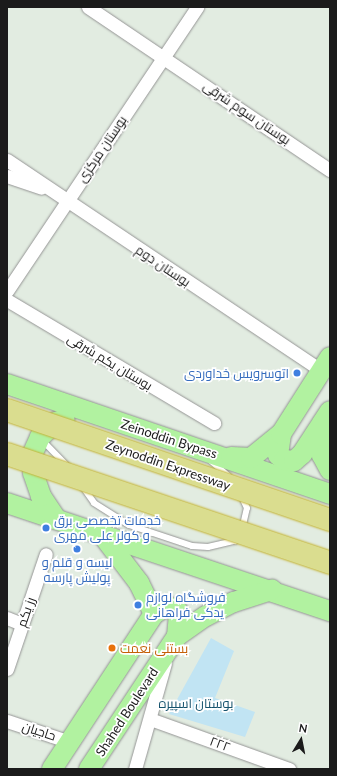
<!DOCTYPE html>
<html>
<head>
<meta charset="utf-8">
<style>
	body { margin:0 }
	#map { position:relative; width:337px; height:776px; overflow:hidden; background:#e2ece1; font-family:Lato,Cairo,sans-serif }
	div>[style] { position:absolute }
	[style*='--x'] { left:calc(var(--x)*1px); top:calc(var(--y)*1px); width:calc(var(--w)*1px); rotate:calc(var(--a)*1deg) }
	.park>* { inset:0; background:#c1e4f3 }
	.roads { filter:drop-shadow(0 0 1px #959595) drop-shadow(0 0 1px #959595) }
	.lane>* { height:6px; margin:-3px; padding:0 3px; transform-origin:3px; border-radius:3px; background:#fff }
	.street>* { height:13px; margin:-6.5px; padding:0 6.5px; transform-origin:6.5px; border-radius:6.5px; background:#fff }
	.primary>* { height:20px; margin:-10px; padding:0 10px; transform-origin:10px; border-radius:10px; background:#b1f2a0 }
	.bridges { filter:drop-shadow(0 0 1px #c4b334) drop-shadow(0 0 1px #c4b334) }
	.highway-bridge>* { height:22px; margin:-11px; padding:0 11px; transform-origin:11px; border-radius:11px; background:#dadd8f }
	.dots>* { width:11px; height:11px; translate:-50% -50%; box-sizing:border-box; border:2px solid #fff; border-radius:50% }
	span { translate:-50% -50%; white-space:nowrap; text-align:center; line-height:1.15; -webkit-text-stroke:3.5px #fff; paint-order:stroke }
	.street-label { font-size:13px; color:#1b1b1b }
	.shop-label { font-size:13px; color:#366cbe }
	.right { translate:-100% -50%; text-align:right }
	.left { translate:0 -50%; text-align:left }
	.food-label { font-size:13px; color:#c56008 }
	.park-label { font-size:13px; color:#15526d }
	.frame { position:absolute; inset:0; border:8px solid #1b1b1b; pointer-events:none }
	.north { position:absolute; left:281px; top:720px; width:40px; height:40px; -webkit-text-stroke:3px #fff; paint-order:stroke; rotate:10deg; font-size:11px; font-weight:700; line-height:16px; text-align:center; color:#1b1b1b }
	.north::after { content:''; display:block; margin:auto; width:14px; height:18px; background:#1b1b1b; clip-path:polygon(50% 0,100% 100%,50% 72%,0 100%) }
</style>
</head>
<body>
<div id="map">
	<div class="park">
		<div style="clip-path:polygon(211px 638px,234px 651px,215px 698px,255px 712px,245px 737px,169px 714px)"></div>
	</div>
	<div class="roads">
		<div class="lane">
			<div style="--x:42;--y:440;--w:35;--a:46"></div>
			<div style="--x:211;--y:461;--w:23;--a:41"></div>
			<div style="--x:83;--y:487;--w:19;--a:55"></div>
			<div style="--x:94;--y:503;--w:41;--a:32.2"></div>
			<div style="--x:129;--y:525;--w:66;--a:18.4"></div>
			<div style="--x:192;--y:546;--w:16;--a:4"></div>
			<div style="--x:208;--y:547;--w:28;--a:-13"></div>
			<div style="--x:235;--y:541;--w:18;--a:-63"></div>
			<div style="--x:243;--y:525;--w:17;--a:-77"></div>
			<div style="--x:247;--y:508;--w:14;--a:-115"></div>
		</div>
		<div class="street">
			<div style="--x:88;--y:7;--w:292;--a:34"></div>
			<div style="--x:7;--y:160;--w:378;--a:33.8"></div>
			<div style="--x:7;--y:176;--w:36;--a:19"></div>
			<div style="--x:7;--y:291;--w:342;--a:-56.2"></div>
			<div style="--x:7;--y:300;--w:241;--a:30.7"></div>
			<div style="--x:7;--y:618;--w:16;--a:22"></div>
			<div style="--x:7;--y:669;--w:121;--a:-71.3"></div>
			<div style="--x:150;--y:719;--w:148;--a:19.8"></div>
			<div style="--x:7;--y:721;--w:66;--a:18.4"></div>
			<div style="--x:135;--y:769;--w:110;--a:-74.2"></div>
		</div>
		<div class="primary">
			<div style="--x:7;--y:384;--w:341;--a:18.8"></div>
			<div style="--x:323;--y:422;--w:33;--a:92"></div>
			<div style="--x:322;--y:455;--w:17;--a:62"></div>
			<div style="--x:281;--y:434;--w:21;--a:98"></div>
			<div style="--x:278;--y:455;--w:8;--a:40"></div>
			<div style="--x:284;--y:460;--w:10;--a:6"></div>
			<div style="--x:294;--y:461;--w:11;--a:-41"></div>
			<div style="--x:302;--y:454;--w:51;--a:-56.9"></div>
			<div style="--x:231;--y:457;--w:20;--a:3"></div>
			<div style="--x:251;--y:458;--w:38;--a:-39"></div>
			<div style="--x:281;--y:434;--w:91;--a:-57.5"></div>
			<div style="--x:7;--y:503;--w:341;--a:18.5"></div>
			<div style="--x:57;--y:520;--w:29;--a:-124"></div>
			<div style="--x:41;--y:496;--w:24;--a:-109"></div>
			<div style="--x:33;--y:473;--w:18;--a:-93"></div>
			<div style="--x:32;--y:455;--w:20;--a:-66"></div>
			<div style="--x:40;--y:437;--w:22;--a:-43"></div>
			<div style="--x:56;--y:422;--w:9;--a:-18"></div>
			<div style="--x:104;--y:537;--w:58;--a:52.7"></div>
			<div style="--x:139;--y:583;--w:34;--a:64"></div>
			<div style="--x:52;--y:769;--w:186;--a:-56.7"></div>
			<div style="--x:154;--y:614;--w:15;--a:-32"></div>
			<div style="--x:167;--y:606;--w:11;--a:22"></div>
			<div style="--x:177;--y:610;--w:4;--a:63"></div>
			<div style="--x:179;--y:614;--w:22;--a:95"></div>
			<div style="--x:89;--y:769;--w:159;--a:-56.5"></div>
			<div style="--x:177;--y:636;--w:35;--a:-35"></div>
			<div style="--x:206;--y:616;--w:31;--a:-27"></div>
			<div style="--x:234;--y:602;--w:40;--a:-18"></div>
		</div>
	</div>
	<div class="bridges">
		<div class="highway-bridge">
			<div style="--x:7;--y:410;--w:341;--a:18.8"></div>
			<div style="--x:7;--y:454;--w:341;--a:18.6"></div>
		</div>
	</div>
	<div class="dots">
		<div style="left:297px;top:373px;background:#3f7fe0"></div>
		<div style="left:46px;top:528px;background:#3f7fe0"></div>
		<div style="left:77px;top:549px;background:#3f7fe0"></div>
		<div style="left:138px;top:605px;background:#3f7fe0"></div>
		<div style="left:112px;top:648px;background:#e8710a"></div>
	</div>
	<div class="street-label">
		<span style="left:247px;top:113px;rotate:34deg">بوستان سوم شرقی</span>
		<span style="left:102px;top:149px;rotate:-56deg">بوستان مرکزی</span>
		<span style="left:163px;top:266px;rotate:34deg">بوستان دوم</span>
		<span style="left:110px;top:362px;rotate:31deg">بوستان یکم شرقی</span>
		<span style="left:169px;top:439px;rotate:18deg">Zeinoddin Bypass</span>
		<span style="left:168px;top:465px;rotate:19deg">Zeynoddin Expressway</span>
		<span style="left:26px;top:612px;rotate:-71deg">رز یکم</span>
		<span style="left:127px;top:712px;rotate:-57deg">Shahed Boulevard</span>
		<span style="left:39px;top:731px;rotate:18deg">حاجیان</span>
		<span style="left:220px;top:744px;rotate:20deg">۲۲۲</span>
	</div>
	<div class="shop-label">
		<span class="right" style="left:289px;top:373px">اتوسرویس خداوردی</span>
		<span class="left" style="left:54px;top:528px">خدمات تخصصی برق<br>و کولر علی مهری</span>
		<span style="left:77px;top:570px">لیسه و قلم و<br>پولیش پارسه</span>
		<span class="left" style="left:146px;top:605px">فروشگاه لوازم<br>یدکی فراهانی</span>
	</div>
	<div class="food-label">
		<span class="left" style="left:120px;top:648px">بستنی نعمت</span>
	</div>
	<div class="park-label">
		<span style="left:196px;top:703px">بوستان اسپیره</span>
	</div>
	<div class="frame"></div>
	<div class="north">N</div>
</div>
</body>
</html>
